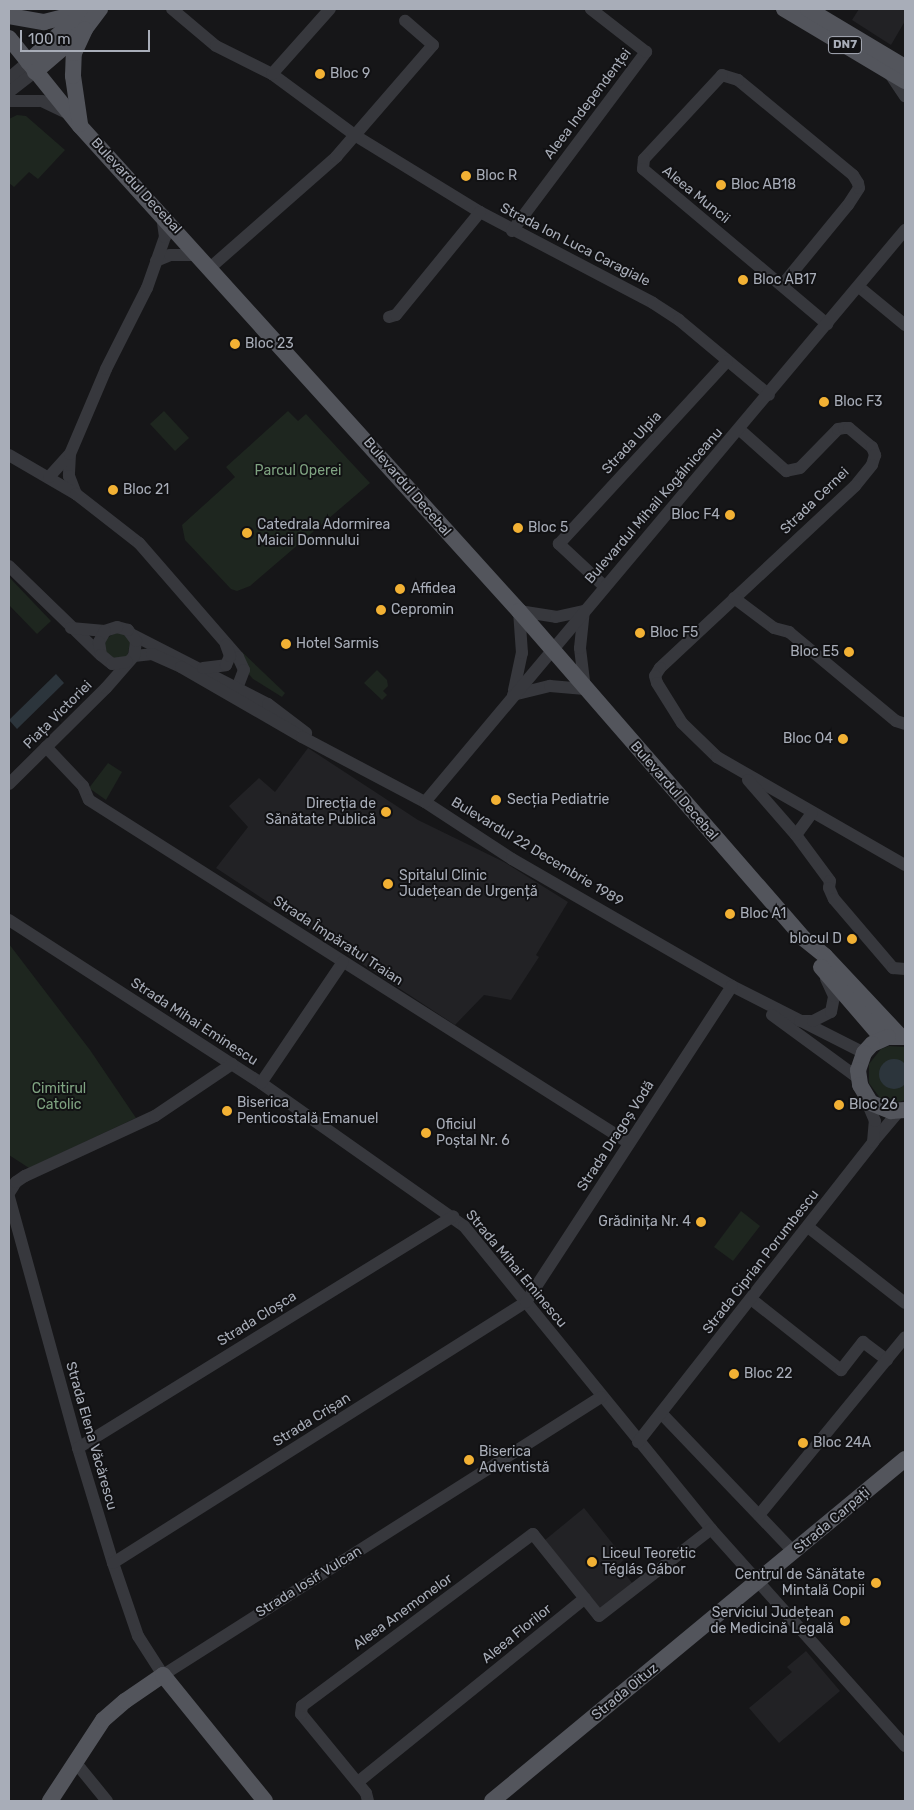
<!DOCTYPE html>
<html>
<head>
<meta charset="utf-8">
<style>
	body { margin:0 }
	#map { position:relative; width:914px; height:1810px; overflow:hidden; background:#161618; font-family:Rubik,sans-serif }
	div>[style] { position:absolute }
	[style*='--x'] { left:calc(var(--x)*1px); top:calc(var(--y)*1px); width:calc(var(--w)*1px); rotate:calc(var(--a)*1deg) }
	.built>* { inset:0; background:#222225 }
	.green>* { inset:0; background:#1e261f }
	.water>* { inset:0; background:#2c353c }
	.round { border-radius:50% }
	.minor>* { height:12px; margin:-6px; padding:0 6px; transform-origin:6px; border-radius:6px; background:#37383d }
	.major>* { height:16px; margin:-8px; padding:0 8px; transform-origin:8px; border-radius:8px; background:#53555c }
	.dots>* { width:14px; height:14px; translate:-50% -50%; box-sizing:border-box; border:2px solid #111113; border-radius:50% }
	span { translate:-50% -50%; white-space:nowrap; text-align:center; line-height:1.15; -webkit-text-stroke:4px #111113; paint-order:stroke }
	.shield-label span { padding:1px 4px; background:#111113; border:1px solid; border-radius:4px; -webkit-text-stroke-width:0 }
	.shield-label { font-size:12px; color:#a8adb8; font-weight:700 }
	.poi-label { font-size:14px; color:#a8adb8 }
	.left { translate:0 -50%; text-align:left }
	.right { translate:-100% -50%; text-align:right }
	.street-label { font-size:14px; color:#a8adb8 }
	.park-label { font-size:14px; color:#7fa381 }
	.frame { position:absolute; inset:0; border:10px solid #a8adb8; pointer-events:none }
	.scale { position:absolute; left:20px; top:30px; width:130px; height:22px; box-sizing:border-box; border:2px solid #a8adb8; border-top:0; padding-left:6px; font-size:15px; line-height:18px; white-space:nowrap; color:#a8adb8; -webkit-text-stroke:4px #111113; paint-order:stroke }
</style>
</head>
<body>
<div id="map">
	<div class="built">
		<div style="clip-path:polygon(859px 9px,905px 9px,905px 21px,891px 45px,852px 20px)"></div>
		<div style="clip-path:polygon(308px 748px,418px 820px,504px 862px,568px 902px,536px 955px,539px 957px,511px 1000px,484px 995px,455px 1025px,216px 868px,248px 827px,229px 806px,259px 778px,275px 792px)"></div>
		<div style="clip-path:polygon(584px 1508px,625px 1559px,618px 1565px,636px 1588px,604px 1613px,545px 1540px)"></div>
		<div style="clip-path:polygon(806px 1651px,840px 1691px,779px 1743px,749px 1708px,792px 1672px,787px 1667px)"></div>
	</div>
	<div class="green">
		<div style="clip-path:polygon(17px 115px,26px 116px,65px 150px,38px 179px,29px 172px,14px 187px,9px 183px,9px 119px)"></div>
		<div style="clip-path:polygon(164px 411px,189px 438px,175px 451px,150px 424px)"></div>
		<div style="clip-path:polygon(288px 411px,298px 421px,306px 414px,370px 483px,250px 586px,237px 591px,231px 589px,185px 540px,182px 525px,235px 477px,226px 467px)"></div>
		<div style="clip-path:polygon(9px 577px,51px 621px,37px 634px,9px 605px)"></div>
		<div style="clip-path:polygon(119px 631px,131px 639px,127px 658px,108px 658px,103px 640px)"></div>
		<div style="clip-path:polygon(242px 652px,285px 693px,282px 697px,253px 679px,247px 672px)"></div>
		<div style="clip-path:polygon(377px 670px,387px 680px,388px 686px,383px 691px,387px 695px,382px 700px,364px 683px)"></div>
		<div style="clip-path:polygon(108px 763px,122px 772px,106px 800px,89px 788px)"></div>
		<div style="clip-path:polygon(9px 944px,90px 1050px,136px 1118px,29px 1168px,9px 1155px)"></div>
		<div style="clip-path:polygon(889px 1046px,905px 1047px,905px 1100px,899px 1102px,880px 1098px,869px 1083px,869px 1064px,881px 1049px)"></div>
		<div style="clip-path:polygon(741px 1211px,760px 1226px,733px 1261px,714px 1247px)"></div>
	</div>
	<div class="water">
		<div style="clip-path:polygon(56px 674px,64px 683px,17px 729px,9px 720px)"></div>
		<div class="round" style="left:879px;top:1059px;width:30px;height:30px"></div>
	</div>
	<div class="minor">
		<div style="--x:172;--y:9;--w:57;--a:40.1"></div>
		<div style="--x:216;--y:46;--w:63;--a:26.6"></div>
		<div style="--x:272;--y:74;--w:104;--a:36.4"></div>
		<div style="--x:356;--y:136;--w:145;--a:31.5"></div>
		<div style="--x:480;--y:212;--w:195;--a:27.7"></div>
		<div style="--x:653;--y:303;--w:31;--a:33"></div>
		<div style="--x:679;--y:320;--w:117;--a:39.8"></div>
		<div style="--x:272;--y:74;--w:87;--a:-48.3"></div>
		<div style="--x:890;--y:74;--w:27;--a:56"></div>
		<div style="--x:9;--y:78;--w:25;--a:-40"></div>
		<div style="--x:9;--y:92;--w:33;--a:-38"></div>
		<div style="--x:9;--y:101;--w:33;--a:0"></div>
		<div style="--x:42;--y:101;--w:25;--a:26"></div>
		<div style="--x:512;--y:231;--w:224;--a:-53.2"></div>
		<div style="--x:646;--y:52;--w:70;--a:-142"></div>
		<div style="--x:156;--y:261;--w:15;--a:-23"></div>
		<div style="--x:170;--y:255;--w:29;--a:0"></div>
		<div style="--x:211;--y:267;--w:167;--a:-41.3"></div>
		<div style="--x:336;--y:157;--w:148;--a:-49.1"></div>
		<div style="--x:433;--y:45;--w:37;--a:-139"></div>
		<div style="--x:783;--y:284;--w:102;--a:-50.6"></div>
		<div style="--x:848;--y:205;--w:20;--a:-57"></div>
		<div style="--x:859;--y:188;--w:5;--a:-101"></div>
		<div style="--x:858;--y:183;--w:9;--a:-122"></div>
		<div style="--x:853;--y:175;--w:149;--a:-140.4"></div>
		<div style="--x:738;--y:80;--w:17;--a:-163"></div>
		<div style="--x:722;--y:75;--w:115;--a:132.9"></div>
		<div style="--x:644;--y:159;--w:10;--a:96"></div>
		<div style="--x:643;--y:169;--w:241;--a:40.1"></div>
		<div style="--x:859;--y:287;--w:60;--a:39.6"></div>
		<div style="--x:389;--y:317;--w:7;--a:-16"></div>
		<div style="--x:396;--y:315;--w:133;--a:-50.8"></div>
		<div style="--x:740;--y:430;--w:62;--a:41.7"></div>
		<div style="--x:786;--y:471;--w:14;--a:-12"></div>
		<div style="--x:800;--y:468;--w:54;--a:-45.7"></div>
		<div style="--x:838;--y:429;--w:6;--a:-9"></div>
		<div style="--x:844;--y:428;--w:5;--a:0"></div>
		<div style="--x:849;--y:428;--w:30;--a:40"></div>
		<div style="--x:872;--y:447;--w:9;--a:69"></div>
		<div style="--x:875;--y:455;--w:10;--a:107"></div>
		<div style="--x:872;--y:465;--w:27;--a:129"></div>
		<div style="--x:855;--y:486;--w:267;--a:137"></div>
		<div style="--x:660;--y:668;--w:9;--a:122"></div>
		<div style="--x:655;--y:676;--w:7;--a:74"></div>
		<div style="--x:657;--y:683;--w:47;--a:58"></div>
		<div style="--x:682;--y:723;--w:49;--a:44.2"></div>
		<div style="--x:717;--y:757;--w:217;--a:29.9"></div>
		<div style="--x:70;--y:454;--w:22;--a:93"></div>
		<div style="--x:69;--y:476;--w:19;--a:69"></div>
		<div style="--x:9;--y:455;--w:78;--a:30.2"></div>
		<div style="--x:76;--y:494;--w:80;--a:37.9"></div>
		<div style="--x:139;--y:543;--w:151;--a:49"></div>
		<div style="--x:238;--y:657;--w:14;--a:65"></div>
		<div style="--x:244;--y:670;--w:19;--a:111"></div>
		<div style="--x:49;--y:477;--w:31;--a:-48"></div>
		<div style="--x:70;--y:454;--w:92;--a:-67"></div>
		<div style="--x:106;--y:369;--w:91;--a:-63.2"></div>
		<div style="--x:147;--y:288;--w:54;--a:-70.6"></div>
		<div style="--x:165;--y:237;--w:21;--a:-98"></div>
		<div style="--x:9;--y:566;--w:128;--a:44.1"></div>
		<div style="--x:604;--y:586;--w:62;--a:-137"></div>
		<div style="--x:559;--y:544;--w:248;--a:-47.4"></div>
		<div style="--x:734;--y:598;--w:50;--a:36.9"></div>
		<div style="--x:774;--y:628;--w:16;--a:15"></div>
		<div style="--x:789;--y:632;--w:139;--a:39.8"></div>
		<div style="--x:896;--y:721;--w:9;--a:18"></div>
		<div style="--x:71;--y:628;--w:34;--a:5"></div>
		<div style="--x:133;--y:635;--w:152;--a:27.1"></div>
		<div style="--x:268;--y:704;--w:48;--a:37.3"></div>
		<div style="--x:134;--y:656;--w:18;--a:-6"></div>
		<div style="--x:152;--y:654;--w:32;--a:24"></div>
		<div style="--x:181;--y:667;--w:140;--a:30"></div>
		<div style="--x:302;--y:737;--w:139;--a:27.9"></div>
		<div style="--x:425;--y:802;--w:104;--a:33.2"></div>
		<div style="--x:512;--y:859;--w:254;--a:30"></div>
		<div style="--x:732;--y:986;--w:148;--a:26.9"></div>
		<div style="--x:203;--y:668;--w:23;--a:-7"></div>
		<div style="--x:226;--y:665;--w:10;--a:-66"></div>
		<div style="--x:230;--y:656;--w:12;--a:-110"></div>
		<div style="--x:514;--y:690;--w:38;--a:-78"></div>
		<div style="--x:522;--y:653;--w:42;--a:-94.1"></div>
		<div style="--x:519;--y:611;--w:37;--a:9"></div>
		<div style="--x:556;--y:617;--w:29;--a:-12"></div>
		<div style="--x:513;--y:695;--w:38;--a:-14"></div>
		<div style="--x:550;--y:686;--w:35;--a:5"></div>
		<div style="--x:585;--y:689;--w:41;--a:-97"></div>
		<div style="--x:580;--y:648;--w:37;--a:-84"></div>
		<div style="--x:46;--y:747;--w:54;--a:46.5"></div>
		<div style="--x:83;--y:786;--w:15;--a:67"></div>
		<div style="--x:89;--y:800;--w:640;--a:32.42"></div>
		<div style="--x:748;--y:780;--w:73;--a:48.9"></div>
		<div style="--x:796;--y:835;--w:57;--a:53.5"></div>
		<div style="--x:830;--y:881;--w:7;--a:98"></div>
		<div style="--x:829;--y:888;--w:12;--a:66"></div>
		<div style="--x:834;--y:899;--w:91;--a:49.5"></div>
		<div style="--x:893;--y:968;--w:12;--a:5"></div>
		<div style="--x:9;--y:784;--w:136;--a:-44.7"></div>
		<div style="--x:106;--y:688;--w:43;--a:-48.8"></div>
		<div style="--x:134;--y:656;--w:15;--a:-82"></div>
		<div style="--x:136;--y:641;--w:14;--a:-126"></div>
		<div style="--x:128;--y:630;--w:11;--a:-165"></div>
		<div style="--x:117;--y:627;--w:13;--a:162"></div>
		<div style="--x:105;--y:631;--w:13;--a:119"></div>
		<div style="--x:99;--y:642;--w:13;--a:81"></div>
		<div style="--x:101;--y:655;--w:14;--a:39"></div>
		<div style="--x:112;--y:664;--w:15;--a:-8"></div>
		<div style="--x:425;--y:802;--w:747;--a:-50"></div>
		<div style="--x:796;--y:835;--w:27;--a:-54"></div>
		<div style="--x:9;--y:920;--w:300;--a:32.9"></div>
		<div style="--x:261;--y:1083;--w:248;--a:35.2"></div>
		<div style="--x:464;--y:1226;--w:391;--a:50.8"></div>
		<div style="--x:711;--y:1529;--w:291;--a:48.2"></div>
		<div style="--x:772;--y:1015;--w:107;--a:36.2"></div>
		<div style="--x:800;--y:1021;--w:13;--a:0"></div>
		<div style="--x:813;--y:1021;--w:20;--a:-27"></div>
		<div style="--x:831;--y:1012;--w:16;--a:-79"></div>
		<div style="--x:834;--y:996;--w:19;--a:-115"></div>
		<div style="--x:261;--y:1083;--w:146;--a:-55.9"></div>
		<div style="--x:873;--y:1142;--w:39;--a:-50"></div>
		<div style="--x:9;--y:1193;--w:13;--a:-58"></div>
		<div style="--x:16;--y:1182;--w:11;--a:-34"></div>
		<div style="--x:25;--y:1176;--w:143;--a:-24.8"></div>
		<div style="--x:155;--y:1116;--w:93;--a:-34"></div>
		<div style="--x:9;--y:1197;--w:260;--a:74.6"></div>
		<div style="--x:78;--y:1448;--w:120;--a:73.1"></div>
		<div style="--x:113;--y:1563;--w:77;--a:71.1"></div>
		<div style="--x:138;--y:1636;--w:46;--a:57.3"></div>
		<div style="--x:163;--y:1675;--w:519;--a:-32.4"></div>
		<div style="--x:808;--y:1227;--w:123;--a:38.1"></div>
		<div style="--x:751;--y:1299;--w:115;--a:38.3"></div>
		<div style="--x:841;--y:1370;--w:36;--a:-52"></div>
		<div style="--x:863;--y:1342;--w:30;--a:37"></div>
		<div style="--x:661;--y:1413;--w:192;--a:46.3"></div>
		<div style="--x:638;--y:1442;--w:381;--a:-51.9"></div>
		<div style="--x:873;--y:1142;--w:21;--a:-85"></div>
		<div style="--x:875;--y:1121;--w:25;--a:-113"></div>
		<div style="--x:78;--y:1448;--w:441;--a:-31.7"></div>
		<div style="--x:759;--y:1515;--w:230;--a:-50.6"></div>
		<div style="--x:113;--y:1563;--w:489;--a:-32.3"></div>
		<div style="--x:526;--y:1302;--w:377;--a:-56.9"></div>
		<div style="--x:76;--y:1763;--w:49;--a:50.8"></div>
		<div style="--x:358;--y:1782;--w:292;--a:-39"></div>
		<div style="--x:368;--y:1801;--w:8;--a:-104"></div>
		<div style="--x:366;--y:1793;--w:102;--a:-129.4"></div>
		<div style="--x:301;--y:1714;--w:8;--a:-83"></div>
		<div style="--x:302;--y:1706;--w:288;--a:-36.7"></div>
		<div style="--x:533;--y:1534;--w:105;--a:51.2"></div>
		<div style="--x:599;--y:1616;--w:142;--a:-37.8"></div>
	</div>
	<div class="major">
		<div style="--x:784;--y:9;--w:141;--a:30.8"></div>
		<div style="--x:808;--y:9;--w:113;--a:30.9"></div>
		<div style="--x:9;--y:16;--w:36;--a:10"></div>
		<div style="--x:44;--y:22;--w:37;--a:-14"></div>
		<div style="--x:9;--y:38;--w:113;--a:51.1"></div>
		<div style="--x:80;--y:126;--w:654;--a:47.85"></div>
		<div style="--x:519;--y:611;--w:433;--a:49"></div>
		<div style="--x:803;--y:938;--w:28;--a:39"></div>
		<div style="--x:825;--y:956;--w:110;--a:46.8"></div>
		<div style="--x:28;--y:62;--w:79;--a:-41.9"></div>
		<div style="--x:35;--y:72;--w:66;--a:-40.7"></div>
		<div style="--x:85;--y:29;--w:25;--a:-53"></div>
		<div style="--x:80;--y:124;--w:49;--a:-98.3"></div>
		<div style="--x:73;--y:76;--w:23;--a:-88"></div>
		<div style="--x:74;--y:53;--w:26;--a:-65"></div>
		<div style="--x:821;--y:967;--w:94;--a:49.3"></div>
		<div style="--x:905;--y:1037;--w:17;--a:180"></div>
		<div style="--x:888;--y:1037;--w:17;--a:156"></div>
		<div style="--x:872;--y:1044;--w:12;--a:132"></div>
		<div style="--x:864;--y:1053;--w:18;--a:109"></div>
		<div style="--x:858;--y:1070;--w:15;--a:82"></div>
		<div style="--x:860;--y:1085;--w:21;--a:59"></div>
		<div style="--x:871;--y:1103;--w:22;--a:22"></div>
		<div style="--x:891;--y:1111;--w:14;--a:-4"></div>
		<div style="--x:50;--y:1801;--w:97;--a:-56.8"></div>
		<div style="--x:103;--y:1720;--w:29;--a:-41"></div>
		<div style="--x:125;--y:1701;--w:46;--a:-34.4"></div>
		<div style="--x:163;--y:1675;--w:162;--a:51"></div>
		<div style="--x:492;--y:1801;--w:536;--a:-39.63"></div>
	</div>
	<div class="dots">
		<div style="left:320px;top:74px;background:#f2b134"></div>
		<div style="left:466px;top:176px;background:#f2b134"></div>
		<div style="left:721px;top:185px;background:#f2b134"></div>
		<div style="left:743px;top:280px;background:#f2b134"></div>
		<div style="left:235px;top:344px;background:#f2b134"></div>
		<div style="left:824px;top:402px;background:#f2b134"></div>
		<div style="left:113px;top:490px;background:#f2b134"></div>
		<div style="left:730px;top:515px;background:#f2b134"></div>
		<div style="left:518px;top:528px;background:#f2b134"></div>
		<div style="left:247px;top:533px;background:#f2b134"></div>
		<div style="left:400px;top:589px;background:#f2b134"></div>
		<div style="left:381px;top:610px;background:#f2b134"></div>
		<div style="left:640px;top:633px;background:#f2b134"></div>
		<div style="left:286px;top:644px;background:#f2b134"></div>
		<div style="left:849px;top:652px;background:#f2b134"></div>
		<div style="left:843px;top:739px;background:#f2b134"></div>
		<div style="left:496px;top:800px;background:#f2b134"></div>
		<div style="left:386px;top:812px;background:#f2b134"></div>
		<div style="left:388px;top:884px;background:#f2b134"></div>
		<div style="left:730px;top:914px;background:#f2b134"></div>
		<div style="left:852px;top:939px;background:#f2b134"></div>
		<div style="left:839px;top:1105px;background:#f2b134"></div>
		<div style="left:227px;top:1111px;background:#f2b134"></div>
		<div style="left:426px;top:1133px;background:#f2b134"></div>
		<div style="left:701px;top:1222px;background:#f2b134"></div>
		<div style="left:734px;top:1374px;background:#f2b134"></div>
		<div style="left:803px;top:1443px;background:#f2b134"></div>
		<div style="left:469px;top:1460px;background:#f2b134"></div>
		<div style="left:592px;top:1562px;background:#f2b134"></div>
		<div style="left:876px;top:1583px;background:#f2b134"></div>
		<div style="left:845px;top:1621px;background:#f2b134"></div>
	</div>
	<div class="shield-label">
		<span style="left:845px;top:45px">DN7</span>
	</div>
	<div class="poi-label">
		<span class="left" style="left:330px;top:74px">Bloc 9</span>
		<span class="left" style="left:476px;top:176px">Bloc R</span>
		<span class="left" style="left:731px;top:185px">Bloc AB18</span>
		<span class="left" style="left:753px;top:280px">Bloc AB17</span>
		<span class="left" style="left:245px;top:344px">Bloc 23</span>
		<span class="left" style="left:834px;top:402px">Bloc F3</span>
		<span class="left" style="left:123px;top:490px">Bloc 21</span>
		<span class="right" style="left:720px;top:515px">Bloc F4</span>
		<span class="left" style="left:257px;top:533px">Catedrala Adormirea<br>Maicii Domnului</span>
		<span class="left" style="left:528px;top:528px">Bloc 5</span>
		<span class="left" style="left:411px;top:589px">Affidea</span>
		<span class="left" style="left:391px;top:610px">Cepromin</span>
		<span class="left" style="left:650px;top:633px">Bloc F5</span>
		<span class="left" style="left:296px;top:644px">Hotel Sarmis</span>
		<span class="right" style="left:839px;top:652px">Bloc E5</span>
		<span class="right" style="left:833px;top:739px">Bloc O4</span>
		<span class="left" style="left:507px;top:800px">Secția Pediatrie</span>
		<span class="right" style="left:376px;top:812px">Direcția de<br>Sănătate Publică</span>
		<span class="left" style="left:399px;top:884px">Spitalul Clinic<br>Județean de Urgență</span>
		<span class="left" style="left:740px;top:914px">Bloc A1</span>
		<span class="right" style="left:842px;top:939px">blocul D</span>
		<span class="left" style="left:237px;top:1111px">Biserica<br>Penticostală Emanuel</span>
		<span class="left" style="left:849px;top:1105px">Bloc 26</span>
		<span class="left" style="left:436px;top:1133px">Oficiul<br>Poștal Nr. 6</span>
		<span class="right" style="left:691px;top:1222px">Grădinița Nr. 4</span>
		<span class="left" style="left:744px;top:1374px">Bloc 22</span>
		<span class="left" style="left:813px;top:1443px">Bloc 24A</span>
		<span class="left" style="left:479px;top:1460px">Biserica<br>Adventistă</span>
		<span class="left" style="left:602px;top:1562px">Liceul Teoretic<br>Téglás Gábor</span>
		<span class="right" style="left:865px;top:1583px">Centrul de Sănătate<br>Mintală Copii</span>
		<span class="right" style="left:834px;top:1621px">Serviciul Județean<br>de Medicină Legală</span>
	</div>
	<div class="street-label">
		<span style="left:588px;top:104px;rotate:-53deg">Aleea Independenței</span>
		<span style="left:136px;top:186px;rotate:47deg">Bulevardul Decebal</span>
		<span style="left:696px;top:195px;rotate:39deg">Aleea Muncii</span>
		<span style="left:575px;top:245px;rotate:27deg">Strada Ion Luca Caragiale</span>
		<span style="left:632px;top:443px;rotate:-47deg">Strada Ulpia</span>
		<span style="left:407px;top:487px;rotate:49deg">Bulevardul Decebal</span>
		<span style="left:815px;top:501px;rotate:-44deg">Strada Cernei</span>
		<span style="left:654px;top:506px;rotate:-49deg">Bulevardul Mihail Kogălniceanu</span>
		<span style="left:58px;top:715px;rotate:-45deg">Piața Victoriei</span>
		<span style="left:674px;top:791px;rotate:49deg">Bulevardul Decebal</span>
		<span style="left:537px;top:852px;rotate:31deg">Bulevardul 22 Decembrie 1989</span>
		<span style="left:338px;top:941px;rotate:33deg">Strada Împăratul Traian</span>
		<span style="left:194px;top:1022px;rotate:33deg">Strada Mihai Eminescu</span>
		<span style="left:616px;top:1136px;rotate:-57deg">Strada Dragoș Vodă</span>
		<span style="left:761px;top:1262px;rotate:-52deg">Strada Ciprian Porumbescu</span>
		<span style="left:516px;top:1269px;rotate:50deg">Strada Mihai Eminescu</span>
		<span style="left:257px;top:1319px;rotate:-32deg">Strada Cloșca</span>
		<span style="left:312px;top:1420px;rotate:-32deg">Strada Crișan</span>
		<span style="left:91px;top:1436px;rotate:74deg">Strada Elena Văcărescu</span>
		<span style="left:832px;top:1521px;rotate:-40deg">Strada Carpați</span>
		<span style="left:309px;top:1582px;rotate:-32deg">Strada Iosif Vulcan</span>
		<span style="left:403px;top:1612px;rotate:-36deg">Aleea Anemonelor</span>
		<span style="left:517px;top:1634px;rotate:-39deg">Aleea Florilor</span>
		<span style="left:625px;top:1692px;rotate:-39deg">Strada Oituz</span>
	</div>
	<div class="park-label">
		<span style="left:298px;top:471px">Parcul Operei</span>
		<span style="left:59px;top:1097px">Cimitirul<br>Catolic</span>
	</div>
	<div class="frame"></div>
	<div class="scale">100 m</div>
</div>
</body>
</html>
